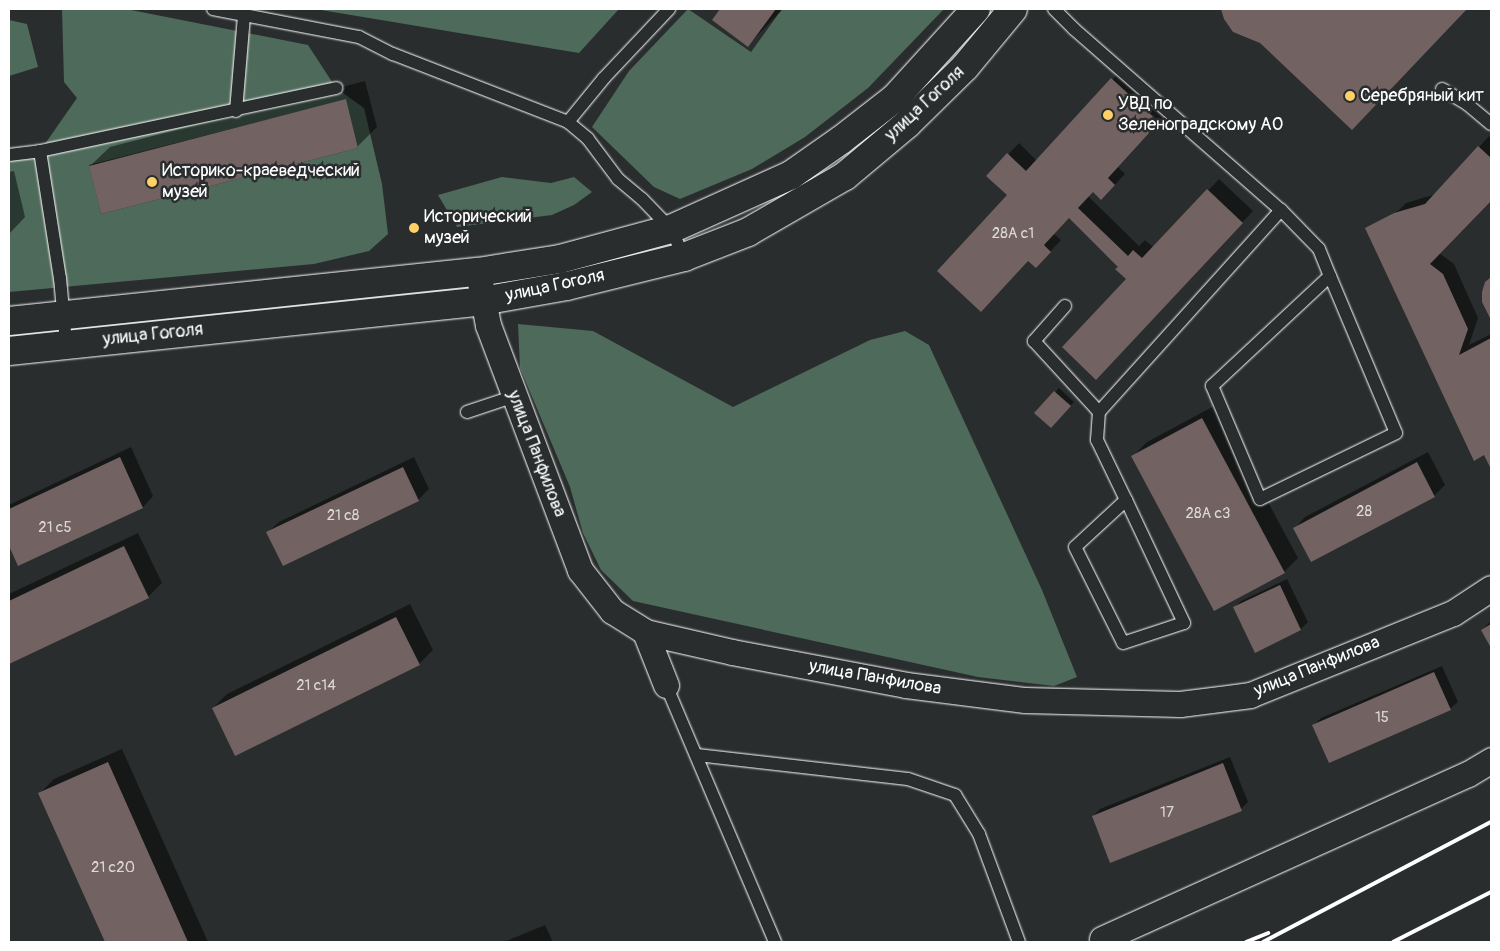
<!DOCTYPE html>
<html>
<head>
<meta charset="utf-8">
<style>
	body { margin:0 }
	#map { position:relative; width:1500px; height:951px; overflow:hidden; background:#2a2d2e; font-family:Pangolin,sans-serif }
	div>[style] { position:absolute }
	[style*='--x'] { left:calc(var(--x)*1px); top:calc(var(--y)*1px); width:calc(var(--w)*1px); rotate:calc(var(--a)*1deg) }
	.green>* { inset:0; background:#4e6a5a }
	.shadow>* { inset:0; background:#0007 }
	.building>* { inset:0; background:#726362 }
	.roads { filter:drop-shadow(0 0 1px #fff) drop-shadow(0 0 1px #fff) }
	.service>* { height:12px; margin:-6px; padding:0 6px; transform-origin:6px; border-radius:6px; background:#2a2d2e }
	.minor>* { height:25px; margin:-12.5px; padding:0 12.5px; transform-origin:12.5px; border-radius:12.5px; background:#2a2d2e }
	.tertiary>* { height:28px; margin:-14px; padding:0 14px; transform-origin:14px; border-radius:14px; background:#2a2d2e }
	.rail>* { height:4px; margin:-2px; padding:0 2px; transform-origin:2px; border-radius:2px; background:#fff }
	.dots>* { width:14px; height:14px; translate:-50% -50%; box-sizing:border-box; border:2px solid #2a2d2e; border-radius:50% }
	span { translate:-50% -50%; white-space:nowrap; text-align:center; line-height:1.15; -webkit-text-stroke:5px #2a2d2e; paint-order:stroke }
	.number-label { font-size:15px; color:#dcd8d8 }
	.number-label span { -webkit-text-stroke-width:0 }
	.poi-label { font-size:18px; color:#fff }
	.left { translate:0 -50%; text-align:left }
	.street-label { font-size:18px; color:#fff }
	.frame { position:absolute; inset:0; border:10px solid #fff; pointer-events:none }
</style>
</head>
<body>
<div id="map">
	<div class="green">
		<div style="clip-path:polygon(evenodd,62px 9px,126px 9px,308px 45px,336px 88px,364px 108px,382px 184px,388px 234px,369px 251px,314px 264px,9px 292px,9px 155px,40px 151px,77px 98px,64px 82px,62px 9px,346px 100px,358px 148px,101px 214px,89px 165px,346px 100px)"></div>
		<div style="clip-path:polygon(315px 9px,619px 9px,579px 53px)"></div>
		<div style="clip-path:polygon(688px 9px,751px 52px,782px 9px,944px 9px,868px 88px,805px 137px,752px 169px,680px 199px,654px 187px,592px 127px,629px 71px)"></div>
		<div style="clip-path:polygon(9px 20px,27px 24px,38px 67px,9px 76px)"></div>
		<div style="clip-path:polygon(502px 177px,551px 183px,574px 177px,592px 192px,574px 205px,552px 215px,457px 227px,438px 195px)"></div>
		<div style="clip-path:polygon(518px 324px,593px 331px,733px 407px,870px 340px,905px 331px,929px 345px,1042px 590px,1077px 677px,1054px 686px,978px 677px,633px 601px,601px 570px,583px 533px,570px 487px,520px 368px)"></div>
	</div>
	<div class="shadow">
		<div style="clip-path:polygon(722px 9px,783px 9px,748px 45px,714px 20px)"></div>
		<div style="clip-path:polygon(1222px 9px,1466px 9px,1371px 109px,1225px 19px)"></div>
		<div style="clip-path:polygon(1123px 68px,1169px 110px,1117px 166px,1125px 174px,1112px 188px,1093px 191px,1088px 196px,1139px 246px,1145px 240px,1154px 248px,1219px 179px,1253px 211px,1106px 367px,1128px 279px,1120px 266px,1069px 217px,1054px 234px,1061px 240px,1046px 256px,1009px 195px,988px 176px,1019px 143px,1037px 161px)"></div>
		<div style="clip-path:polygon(365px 81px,377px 127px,357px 147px,90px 166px,110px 147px)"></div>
		<div style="clip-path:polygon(1489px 136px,1491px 138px,1491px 200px,1439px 253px,1454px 264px,1478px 318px,1469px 345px,1491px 334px,1491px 466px,1367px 228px,1399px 210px,1406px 203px,1436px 194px)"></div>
		<div style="clip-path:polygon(14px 171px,25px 217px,9px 234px,9px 172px)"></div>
		<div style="clip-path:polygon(1059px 388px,1074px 402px,1051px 427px,1036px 413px)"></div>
		<div style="clip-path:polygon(1216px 405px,1298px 558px,1284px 572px,1133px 456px,1147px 442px)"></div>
		<div style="clip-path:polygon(131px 447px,153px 496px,143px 507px,19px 565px,9px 543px,9px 505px)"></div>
		<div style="clip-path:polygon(1428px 452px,1445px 485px,1434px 496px,1295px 528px,1305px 517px)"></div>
		<div style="clip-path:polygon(414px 457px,429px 489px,418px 500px,268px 532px,279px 522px)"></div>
		<div style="clip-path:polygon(138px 533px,162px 583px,148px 597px,9px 663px,9px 594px)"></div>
		<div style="clip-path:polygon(1287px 579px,1308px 622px,1301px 629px,1255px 651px,1234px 608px,1241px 601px)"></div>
		<div style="clip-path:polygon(410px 604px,433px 650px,419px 664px,213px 708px,227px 694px)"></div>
		<div style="clip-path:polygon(1491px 621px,1491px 645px,1482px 630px)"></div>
		<div style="clip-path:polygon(1442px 666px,1458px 702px,1450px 709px,1314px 725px,1321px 718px)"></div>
		<div style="clip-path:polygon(122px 749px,208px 942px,106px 942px,40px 793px,54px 779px)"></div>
		<div style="clip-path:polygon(1230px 757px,1248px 802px,1241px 809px,1093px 816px,1100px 809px)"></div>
		<div style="clip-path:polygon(545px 925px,553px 942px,504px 942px)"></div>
	</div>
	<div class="building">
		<div style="clip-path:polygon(720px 9px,776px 9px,748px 47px,712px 20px)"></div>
		<div style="clip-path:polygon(1221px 9px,1467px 9px,1352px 130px,1260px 43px,1233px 32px,1224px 19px)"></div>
		<div style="clip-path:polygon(1111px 78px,1159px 122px,1108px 178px,1115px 185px,1101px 200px,1093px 192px,1078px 208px,1128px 256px,1133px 250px,1142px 258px,1207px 189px,1243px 223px,1096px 380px,1062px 347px,1126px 279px,1115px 269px,1118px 267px,1069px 218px,1044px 245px,1051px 252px,1036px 268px,1028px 261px,981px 312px,937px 271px,1007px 195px,986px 176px,1007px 153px,1026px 171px)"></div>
		<div style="clip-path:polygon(346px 99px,358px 148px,101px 214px,89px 166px)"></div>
		<div style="clip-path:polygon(1478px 146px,1491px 158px,1491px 201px,1430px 264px,1443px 274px,1468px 329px,1459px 355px,1491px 338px,1491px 469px,1484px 455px,1474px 461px,1365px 228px,1394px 213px,1425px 204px)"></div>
		<div style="clip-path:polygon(1491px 277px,1491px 320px,1482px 302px,1482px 292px,1485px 282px)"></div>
		<div style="clip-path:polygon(1054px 391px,1071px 406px,1051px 428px,1034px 413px)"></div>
		<div style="clip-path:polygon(1202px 418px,1285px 573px,1214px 611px,1131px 456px)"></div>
		<div style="clip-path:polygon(120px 457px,143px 508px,18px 566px,9px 546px,9px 509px)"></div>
		<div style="clip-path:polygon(1417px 462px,1435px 497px,1311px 562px,1293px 528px)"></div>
		<div style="clip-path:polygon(403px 467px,419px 501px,283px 566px,266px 532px)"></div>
		<div style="clip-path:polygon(124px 546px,149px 598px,9px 664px,9px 601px)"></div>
		<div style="clip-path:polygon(1280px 585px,1301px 630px,1255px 653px,1233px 607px)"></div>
		<div style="clip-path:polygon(396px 617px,420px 665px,235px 756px,212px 708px)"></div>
		<div style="clip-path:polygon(1491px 624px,1491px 648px,1481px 630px)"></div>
		<div style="clip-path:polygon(1434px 672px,1451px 710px,1329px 763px,1312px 725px)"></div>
		<div style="clip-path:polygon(108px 762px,188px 942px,105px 942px,38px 793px)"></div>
		<div style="clip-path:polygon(1223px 763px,1242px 811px,1110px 863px,1092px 816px)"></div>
	</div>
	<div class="roads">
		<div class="service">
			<div style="--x:213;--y:9;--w:149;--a:10.9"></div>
			<div style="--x:359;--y:37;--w:38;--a:27"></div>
			<div style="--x:393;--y:54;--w:188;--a:21.2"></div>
			<div style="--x:568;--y:122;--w:26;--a:40"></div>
			<div style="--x:588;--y:139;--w:50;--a:53.1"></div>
			<div style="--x:618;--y:179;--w:31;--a:40"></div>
			<div style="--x:642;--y:199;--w:42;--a:46"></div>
			<div style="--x:671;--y:229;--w:31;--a:65"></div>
			<div style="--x:1054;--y:9;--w:28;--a:45"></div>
			<div style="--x:1074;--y:29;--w:275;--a:41.2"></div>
			<div style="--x:1281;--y:210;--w:54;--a:45.7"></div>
			<div style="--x:1319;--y:249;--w:29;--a:68"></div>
			<div style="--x:1330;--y:276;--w:170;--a:67.2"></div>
			<div style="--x:1396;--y:433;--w:151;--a:154.1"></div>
			<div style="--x:1260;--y:499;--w:123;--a:-113"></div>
			<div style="--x:1212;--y:386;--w:161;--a:-43"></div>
			<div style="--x:1442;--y:89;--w:29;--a:31"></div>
			<div style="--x:1467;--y:104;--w:31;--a:40"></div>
			<div style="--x:236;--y:111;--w:96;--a:-85.2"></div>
			<div style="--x:568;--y:122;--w:57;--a:-50.7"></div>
			<div style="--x:604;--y:78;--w:95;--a:-46.7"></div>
			<div style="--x:40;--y:151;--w:129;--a:81.1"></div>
			<div style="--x:60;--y:278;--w:65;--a:84.7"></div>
			<div style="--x:9;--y:155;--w:31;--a:-7"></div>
			<div style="--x:40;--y:151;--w:303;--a:-12"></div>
			<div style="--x:1065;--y:306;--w:47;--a:131.5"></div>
			<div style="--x:1034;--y:341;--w:96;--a:47.5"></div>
			<div style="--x:467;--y:412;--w:51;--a:-18.4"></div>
			<div style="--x:1126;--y:500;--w:69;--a:137.3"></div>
			<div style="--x:1075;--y:547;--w:107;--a:63.4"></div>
			<div style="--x:1123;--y:643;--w:64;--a:-18.2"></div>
			<div style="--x:1184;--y:623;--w:136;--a:-115.2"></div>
			<div style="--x:1126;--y:500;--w:67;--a:-115.8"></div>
			<div style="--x:1097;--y:440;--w:28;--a:-86"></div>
			<div style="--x:1099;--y:412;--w:272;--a:-48"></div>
			<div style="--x:666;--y:685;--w:279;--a:67"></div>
			<div style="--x:697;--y:755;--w:212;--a:6.5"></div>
			<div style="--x:908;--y:779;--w:50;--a:18.8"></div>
			<div style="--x:955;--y:795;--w:46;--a:58.4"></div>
			<div style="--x:979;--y:834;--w:115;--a:69.7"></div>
		</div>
		<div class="minor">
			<div style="--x:478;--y:272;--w:54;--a:79.3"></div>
			<div style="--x:488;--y:325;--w:262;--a:69.4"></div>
			<div style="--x:580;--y:570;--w:52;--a:52"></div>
			<div style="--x:612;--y:611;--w:39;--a:32"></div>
			<div style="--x:645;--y:632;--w:89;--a:12.9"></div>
			<div style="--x:732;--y:652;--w:177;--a:10.7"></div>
			<div style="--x:906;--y:685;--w:120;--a:7.2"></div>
			<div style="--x:1025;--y:700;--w:155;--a:1.5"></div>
			<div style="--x:1180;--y:704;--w:71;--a:-7.3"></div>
			<div style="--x:1250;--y:695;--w:219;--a:-22"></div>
			<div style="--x:1453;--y:613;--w:45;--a:-33.3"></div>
			<div style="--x:645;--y:632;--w:57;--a:68.4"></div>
			<div style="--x:1102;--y:939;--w:401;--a:-24.3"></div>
			<div style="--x:1468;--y:774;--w:27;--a:-31"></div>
		</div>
		<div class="tertiary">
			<div style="--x:9;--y:321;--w:472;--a:-6"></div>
			<div style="--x:478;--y:272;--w:83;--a:-9"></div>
			<div style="--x:560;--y:259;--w:115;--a:-15.1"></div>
			<div style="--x:671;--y:229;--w:132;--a:-24.2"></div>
			<div style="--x:791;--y:175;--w:61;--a:-35"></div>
			<div style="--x:841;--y:140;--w:68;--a:-37.9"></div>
			<div style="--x:895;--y:98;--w:120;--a:-47.7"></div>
			<div style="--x:9;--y:351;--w:476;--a:-6"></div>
			<div style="--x:482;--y:301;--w:86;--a:-10"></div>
			<div style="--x:567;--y:286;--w:121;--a:-13.9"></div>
			<div style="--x:684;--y:257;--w:69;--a:-21.3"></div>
			<div style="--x:748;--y:232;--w:112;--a:-30"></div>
			<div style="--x:845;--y:176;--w:81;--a:-40"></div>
			<div style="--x:907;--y:124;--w:81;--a:-44.5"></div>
			<div style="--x:965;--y:67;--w:75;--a:-50.4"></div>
		</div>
	</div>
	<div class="rail">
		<div style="--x:1246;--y:942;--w:24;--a:-22"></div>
		<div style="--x:1263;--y:942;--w:258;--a:-27.8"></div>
		<div style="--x:1393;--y:942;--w:110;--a:-27"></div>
	</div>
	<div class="dots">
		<div style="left:1350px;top:96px;background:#ffd166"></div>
		<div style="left:1108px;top:115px;background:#ffd166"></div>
		<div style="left:152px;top:182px;background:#ffd166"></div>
		<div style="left:414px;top:228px;background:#ffd166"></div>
	</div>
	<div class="number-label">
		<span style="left:1013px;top:234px">28А с1</span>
		<span style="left:1364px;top:512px">28</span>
		<span style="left:1208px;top:514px">28А с3</span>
		<span style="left:343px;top:516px">21 с8</span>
		<span style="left:55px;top:528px">21 с5</span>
		<span style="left:316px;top:686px">21 с14</span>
		<span style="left:1382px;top:718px">15</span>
		<span style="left:1167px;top:813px">17</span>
		<span style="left:113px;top:868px">21 с20</span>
	</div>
	<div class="poi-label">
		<span class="left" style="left:1360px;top:96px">Серебряный кит</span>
		<span class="left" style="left:1118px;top:115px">УВД по<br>Зеленоградскому АО</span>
		<span class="left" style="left:162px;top:182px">Историко-краеведческий<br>музей</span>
		<span class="left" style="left:424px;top:228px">Исторический<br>музей</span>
	</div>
	<div class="street-label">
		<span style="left:925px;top:104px;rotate:-43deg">улица Гоголя</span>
		<span style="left:555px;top:286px;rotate:-12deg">улица Гоголя</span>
		<span style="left:153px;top:335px;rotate:-6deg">улица Гоголя</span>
		<span style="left:536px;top:454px;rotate:69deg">улица Панфилова</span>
		<span style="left:1317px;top:667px;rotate:-22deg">улица Панфилова</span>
		<span style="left:875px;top:678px;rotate:10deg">улица Панфилова</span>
	</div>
	<div class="frame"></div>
</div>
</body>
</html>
